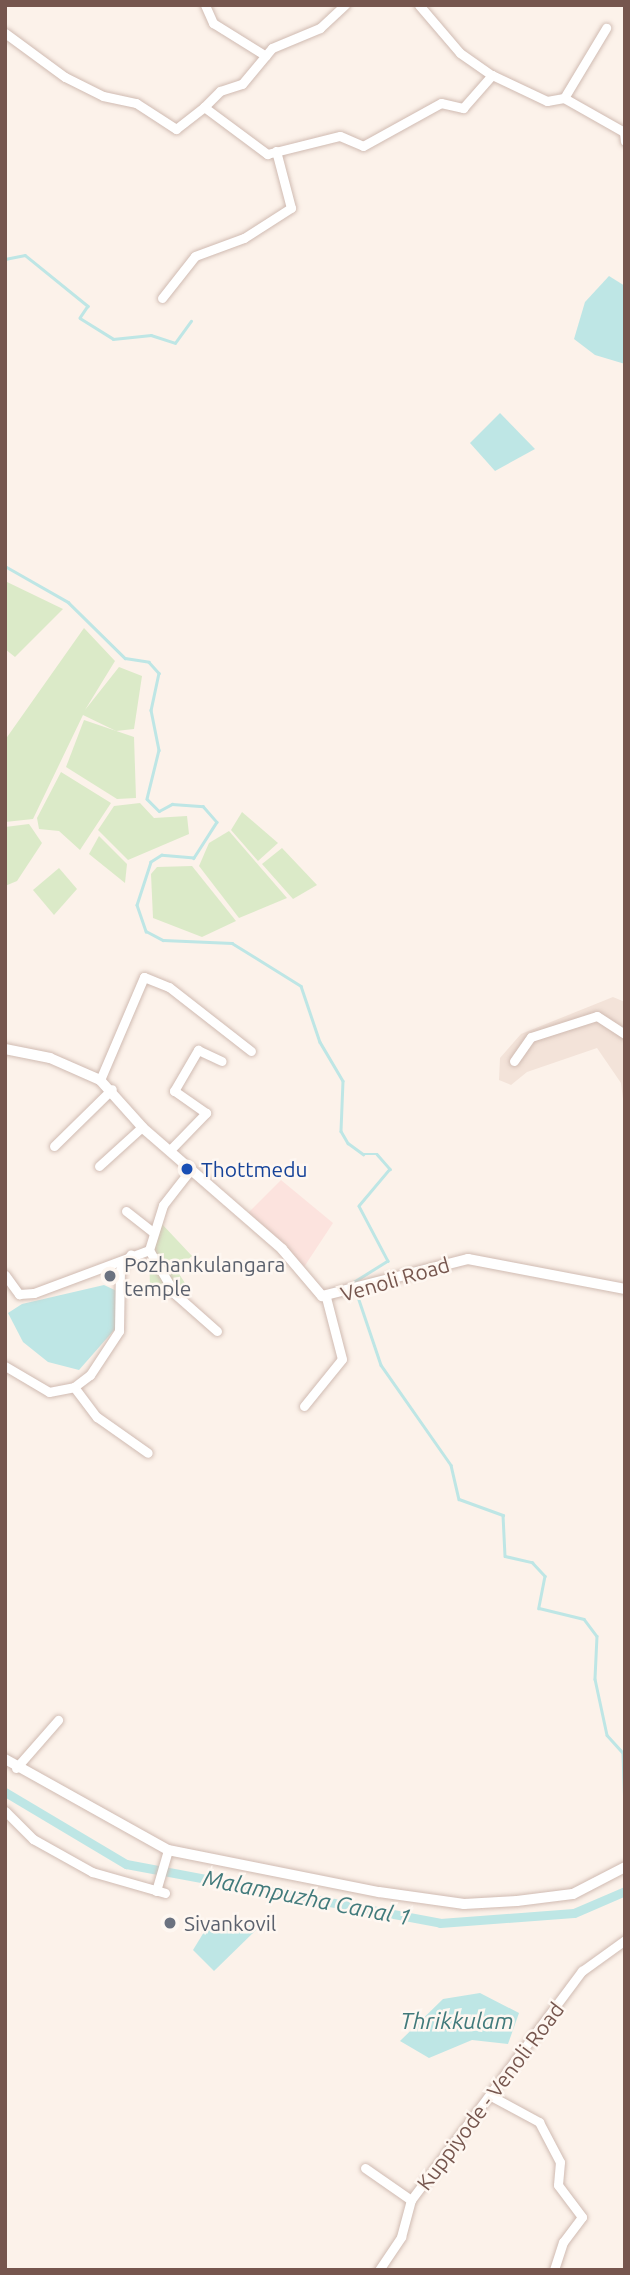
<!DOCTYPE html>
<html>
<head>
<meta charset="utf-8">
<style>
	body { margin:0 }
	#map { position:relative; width:630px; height:2275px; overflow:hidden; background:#fcf2ea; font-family:Ubuntu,sans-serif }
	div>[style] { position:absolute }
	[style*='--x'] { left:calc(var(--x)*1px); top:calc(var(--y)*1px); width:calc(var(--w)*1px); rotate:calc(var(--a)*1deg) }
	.residential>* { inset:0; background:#f3e3d9 }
	.commercial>* { inset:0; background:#fce3de }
	.green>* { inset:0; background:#dbeac8 }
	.water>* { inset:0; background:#bee6e5 }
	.stream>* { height:2.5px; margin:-1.25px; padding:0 1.25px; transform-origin:1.25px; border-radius:1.25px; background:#bee6e5 }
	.canal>* { height:9px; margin:-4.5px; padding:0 4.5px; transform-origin:4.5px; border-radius:4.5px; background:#bee6e5 }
	.roads { filter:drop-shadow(0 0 2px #d0bbb2) drop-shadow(0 0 2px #d0bbb2) }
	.minor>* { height:9px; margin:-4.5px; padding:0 4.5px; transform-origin:4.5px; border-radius:4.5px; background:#fff }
	.tertiary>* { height:10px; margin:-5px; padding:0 5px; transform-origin:5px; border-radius:5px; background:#fff }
	.dots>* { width:19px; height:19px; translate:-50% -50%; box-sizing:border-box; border:4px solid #fef7f1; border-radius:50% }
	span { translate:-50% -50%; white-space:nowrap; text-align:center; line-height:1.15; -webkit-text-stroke:5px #fef7f1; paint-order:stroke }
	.transit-label { font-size:21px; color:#164399 }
	.left { translate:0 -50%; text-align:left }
	.worship-label { font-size:21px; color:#5b616d }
	.street-label { font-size:21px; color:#76564e }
	.water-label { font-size:23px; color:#417a7b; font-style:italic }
	.frame { position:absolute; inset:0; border:7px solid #76564e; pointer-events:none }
</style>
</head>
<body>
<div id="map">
	<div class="residential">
		<div style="clip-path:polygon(613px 997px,625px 1002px,625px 1115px,621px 1083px,597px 1048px,527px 1072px,511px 1085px,499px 1080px,500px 1058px,521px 1034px)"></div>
	</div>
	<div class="commercial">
		<div style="clip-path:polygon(281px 1180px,333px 1223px,304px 1267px,247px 1214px)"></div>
	</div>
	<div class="green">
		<div style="clip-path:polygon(5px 581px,63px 609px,15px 657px,5px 649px)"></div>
		<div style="clip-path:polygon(84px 628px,115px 661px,85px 710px,119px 667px,142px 676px,134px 729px,116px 731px,83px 715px,33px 819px,5px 822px,5px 740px)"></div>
		<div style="clip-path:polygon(84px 720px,134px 737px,136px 798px,117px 799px,66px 767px)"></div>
		<div style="clip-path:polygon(61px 772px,111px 803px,80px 850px,59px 831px,39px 829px,37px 818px)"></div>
		<div style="clip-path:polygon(140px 803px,154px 818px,187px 816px,189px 834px,128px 860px,98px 830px,114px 806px)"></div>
		<div style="clip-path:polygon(242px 812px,278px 843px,258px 861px,231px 830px)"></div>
		<div style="clip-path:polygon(29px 824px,42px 843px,17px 881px,5px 886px,5px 827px)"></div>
		<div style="clip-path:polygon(229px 831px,287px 898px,239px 918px,199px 866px,209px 843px)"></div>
		<div style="clip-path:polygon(99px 836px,127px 864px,125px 883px,89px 854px)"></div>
		<div style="clip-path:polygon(282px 848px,317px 885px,293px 899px,262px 864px)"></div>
		<div style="clip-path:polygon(192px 866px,236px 921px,202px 937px,153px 918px,151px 874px,157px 867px)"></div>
		<div style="clip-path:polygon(59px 868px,77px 889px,54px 915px,33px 890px)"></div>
		<div style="clip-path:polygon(161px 1223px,192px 1256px,176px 1269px,190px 1291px,182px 1301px,150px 1286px,149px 1256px)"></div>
	</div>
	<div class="water">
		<div style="clip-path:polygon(609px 276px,625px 286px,625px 364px,595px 355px,574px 339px,585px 302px)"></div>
		<div style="clip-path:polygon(500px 413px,535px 449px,495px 471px,470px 443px)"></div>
		<div style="clip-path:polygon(104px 1285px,121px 1293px,115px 1329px,79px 1370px,48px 1362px,23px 1342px,8px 1313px,22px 1304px)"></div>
		<div style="clip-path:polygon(212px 1919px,259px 1927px,214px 1971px,193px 1950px)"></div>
		<div style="clip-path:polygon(480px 1993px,519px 2013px,508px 2044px,472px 2040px,429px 2058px,400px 2041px,443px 1999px)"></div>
	</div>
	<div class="stream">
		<div style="--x:5;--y:259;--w:20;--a:-11"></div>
		<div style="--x:25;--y:255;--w:81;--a:39"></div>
		<div style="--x:88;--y:306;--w:14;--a:124"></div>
		<div style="--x:80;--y:318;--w:39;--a:32"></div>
		<div style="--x:113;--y:339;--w:38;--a:-6"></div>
		<div style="--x:151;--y:335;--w:25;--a:18"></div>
		<div style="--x:175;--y:343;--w:27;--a:-54"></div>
		<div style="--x:5;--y:566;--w:73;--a:29.7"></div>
		<div style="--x:68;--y:602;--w:80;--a:44.5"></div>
		<div style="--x:125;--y:658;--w:24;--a:9"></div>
		<div style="--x:149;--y:662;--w:15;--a:48"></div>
		<div style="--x:159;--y:673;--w:38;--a:102"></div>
		<div style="--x:151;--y:710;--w:41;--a:78.7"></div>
		<div style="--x:159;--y:750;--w:50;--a:103.8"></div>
		<div style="--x:147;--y:799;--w:17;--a:45"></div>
		<div style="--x:159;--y:811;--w:15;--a:-28"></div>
		<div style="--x:172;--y:804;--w:31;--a:4"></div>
		<div style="--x:203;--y:806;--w:21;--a:49"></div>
		<div style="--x:217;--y:822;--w:43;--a:122.6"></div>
		<div style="--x:194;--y:858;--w:32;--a:-175"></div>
		<div style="--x:162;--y:855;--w:13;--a:148"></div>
		<div style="--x:151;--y:862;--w:45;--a:108"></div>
		<div style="--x:137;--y:905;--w:28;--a:71"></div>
		<div style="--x:146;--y:931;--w:19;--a:28"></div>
		<div style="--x:163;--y:940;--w:69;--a:2.5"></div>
		<div style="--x:232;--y:943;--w:81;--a:31.9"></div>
		<div style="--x:301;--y:986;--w:59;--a:71.3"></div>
		<div style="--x:320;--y:1042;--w:45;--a:59.5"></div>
		<div style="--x:343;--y:1081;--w:50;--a:92.3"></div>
		<div style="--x:341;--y:1131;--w:14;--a:60"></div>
		<div style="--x:348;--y:1143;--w:19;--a:36"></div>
		<div style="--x:363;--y:1154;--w:14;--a:0"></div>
		<div style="--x:377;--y:1154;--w:20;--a:49"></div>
		<div style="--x:390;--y:1169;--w:48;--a:130"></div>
		<div style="--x:359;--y:1206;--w:62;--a:62.2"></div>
		<div style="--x:388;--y:1261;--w:39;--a:148"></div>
		<div style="--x:356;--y:1291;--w:78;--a:71.3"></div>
		<div style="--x:381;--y:1365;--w:122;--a:55"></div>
		<div style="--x:451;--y:1465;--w:35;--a:77"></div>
		<div style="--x:459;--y:1499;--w:47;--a:20"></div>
		<div style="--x:503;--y:1515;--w:41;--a:87.2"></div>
		<div style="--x:505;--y:1556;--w:28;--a:13"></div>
		<div style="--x:532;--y:1562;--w:19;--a:47"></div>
		<div style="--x:545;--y:1576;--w:33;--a:101"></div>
		<div style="--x:539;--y:1608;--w:46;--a:13.7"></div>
		<div style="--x:584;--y:1619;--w:21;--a:53"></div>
		<div style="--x:597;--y:1636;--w:43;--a:92.7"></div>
		<div style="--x:595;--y:1679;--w:57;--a:77.9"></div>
		<div style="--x:607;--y:1735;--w:24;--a:48"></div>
		<div style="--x:623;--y:1753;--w:56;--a:88"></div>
	</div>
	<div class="canal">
		<div style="--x:5;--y:1792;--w:141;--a:30.8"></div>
		<div style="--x:126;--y:1864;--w:319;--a:10.6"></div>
		<div style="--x:440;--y:1923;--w:134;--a:-4.3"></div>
		<div style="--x:574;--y:1913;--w:56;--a:-23.3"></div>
	</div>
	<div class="roads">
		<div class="minor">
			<div style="--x:205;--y:5;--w:20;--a:66"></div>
			<div style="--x:213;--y:23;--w:62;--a:31.9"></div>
			<div style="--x:419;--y:5;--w:63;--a:49.5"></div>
			<div style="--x:460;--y:53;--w:39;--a:35"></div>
			<div style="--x:492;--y:75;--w:61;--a:25.3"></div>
			<div style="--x:547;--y:101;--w:17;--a:-10"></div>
			<div style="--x:564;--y:98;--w:69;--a:29.5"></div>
			<div style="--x:624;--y:132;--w:9;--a:84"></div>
			<div style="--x:5;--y:33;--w:74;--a:36.3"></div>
			<div style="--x:65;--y:77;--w:42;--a:26.6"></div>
			<div style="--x:103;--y:96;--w:34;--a:12"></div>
			<div style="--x:136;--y:103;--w:48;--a:33"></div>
			<div style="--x:176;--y:129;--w:36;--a:-38"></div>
			<div style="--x:204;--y:107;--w:79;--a:36.7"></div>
			<div style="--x:267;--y:154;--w:75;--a:-13.9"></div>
			<div style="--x:340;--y:136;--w:25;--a:23"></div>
			<div style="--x:363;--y:146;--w:89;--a:-28.9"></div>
			<div style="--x:441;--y:103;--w:23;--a:13"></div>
			<div style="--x:463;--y:108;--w:44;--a:-48.7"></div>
			<div style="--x:564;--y:98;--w:82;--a:-59"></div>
			<div style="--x:204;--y:107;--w:23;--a:-45"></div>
			<div style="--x:220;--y:91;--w:23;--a:-18"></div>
			<div style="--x:242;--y:84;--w:47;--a:-50.2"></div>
			<div style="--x:272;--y:48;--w:52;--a:-22.6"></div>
			<div style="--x:320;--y:28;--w:34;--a:-43"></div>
			<div style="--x:162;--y:298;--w:53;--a:-51.8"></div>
			<div style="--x:195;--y:256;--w:52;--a:-20.2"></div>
			<div style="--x:244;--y:238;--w:56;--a:-32.6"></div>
			<div style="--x:291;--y:208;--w:59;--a:-104.7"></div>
			<div style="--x:514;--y:1061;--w:29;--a:-55"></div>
			<div style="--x:531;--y:1037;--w:69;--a:-17.7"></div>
			<div style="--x:597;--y:1016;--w:33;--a:33"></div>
			<div style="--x:100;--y:1080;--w:112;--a:-66.9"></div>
			<div style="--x:144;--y:977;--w:27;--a:22"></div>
			<div style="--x:169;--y:987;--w:104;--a:38"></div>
			<div style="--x:54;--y:1146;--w:81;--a:-44.5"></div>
			<div style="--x:170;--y:1150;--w:52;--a:-45.8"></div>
			<div style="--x:206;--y:1113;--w:39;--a:-145"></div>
			<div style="--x:174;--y:1091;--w:48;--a:-59.7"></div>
			<div style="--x:198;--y:1050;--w:26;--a:25"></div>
			<div style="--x:99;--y:1166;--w:58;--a:-42.2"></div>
			<div style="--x:126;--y:1211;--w:34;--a:38"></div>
			<div style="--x:149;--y:1250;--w:51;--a:59.4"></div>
			<div style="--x:175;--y:1294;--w:56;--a:41.4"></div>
			<div style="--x:5;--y:1275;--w:24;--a:54"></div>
			<div style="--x:19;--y:1294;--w:15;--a:-4"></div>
			<div style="--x:34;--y:1293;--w:123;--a:-20.5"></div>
			<div style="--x:149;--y:1250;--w:47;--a:-72.7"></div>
			<div style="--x:163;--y:1205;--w:46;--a:-52.1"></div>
			<div style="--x:5;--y:1366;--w:51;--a:30.6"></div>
			<div style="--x:49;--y:1392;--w:25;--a:-11"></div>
			<div style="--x:74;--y:1387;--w:20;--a:-37"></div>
			<div style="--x:90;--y:1375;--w:53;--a:-56.6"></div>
			<div style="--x:119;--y:1331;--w:61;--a:-89.1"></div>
			<div style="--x:120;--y:1270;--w:19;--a:-55"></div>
			<div style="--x:74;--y:1387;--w:38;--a:53"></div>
			<div style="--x:97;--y:1417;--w:62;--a:35.2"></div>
			<div style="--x:304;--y:1406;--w:60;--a:-51"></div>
			<div style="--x:342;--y:1359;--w:64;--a:-104.5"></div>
			<div style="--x:16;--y:1768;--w:64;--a:-48.8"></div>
			<div style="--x:5;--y:1811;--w:40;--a:45"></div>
			<div style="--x:33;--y:1839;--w:68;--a:29.2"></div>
			<div style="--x:92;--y:1872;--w:76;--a:16"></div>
			<div style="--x:156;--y:1891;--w:43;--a:-73.7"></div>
			<div style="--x:491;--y:2096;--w:55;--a:28.4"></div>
			<div style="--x:539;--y:2122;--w:45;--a:62.3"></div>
			<div style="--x:560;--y:2162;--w:23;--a:95"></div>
			<div style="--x:558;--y:2185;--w:40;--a:53"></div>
			<div style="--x:582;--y:2217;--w:31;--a:127"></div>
			<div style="--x:563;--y:2242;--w:29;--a:108"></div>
			<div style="--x:365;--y:2168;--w:56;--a:34.8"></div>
			<div style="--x:379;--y:2270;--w:40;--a:-56"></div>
			<div style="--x:401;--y:2237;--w:38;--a:-75"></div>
			<div style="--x:411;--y:2200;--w:286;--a:-53.3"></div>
			<div style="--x:582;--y:1971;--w:53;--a:-35.8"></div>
		</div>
		<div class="tertiary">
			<div style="--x:5;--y:1049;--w:46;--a:11.3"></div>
			<div style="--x:50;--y:1058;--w:55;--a:23.7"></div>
			<div style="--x:100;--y:1080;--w:64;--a:48.1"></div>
			<div style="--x:143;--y:1128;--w:184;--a:41"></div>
			<div style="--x:282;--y:1249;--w:62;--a:49.6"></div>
			<div style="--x:322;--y:1296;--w:151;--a:-14.2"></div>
			<div style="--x:468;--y:1259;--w:160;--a:10.8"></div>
			<div style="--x:5;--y:1759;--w:187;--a:29.2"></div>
			<div style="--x:168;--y:1850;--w:215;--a:11.3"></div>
			<div style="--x:379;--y:1892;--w:86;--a:8"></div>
			<div style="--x:464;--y:1904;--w:53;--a:-3.2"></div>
			<div style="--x:517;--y:1901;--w:56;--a:-7.1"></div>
			<div style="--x:573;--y:1894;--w:59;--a:-27.4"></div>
		</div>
	</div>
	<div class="dots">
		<div style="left:187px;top:1169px;background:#1a4fb4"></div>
		<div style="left:110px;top:1276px;background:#6b7280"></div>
		<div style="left:170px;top:1923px;background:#6b7280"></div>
	</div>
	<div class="transit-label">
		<span class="left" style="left:201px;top:1169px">Thottmedu</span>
	</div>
	<div class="worship-label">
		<span class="left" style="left:124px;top:1276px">Pozhankulangara<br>temple</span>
		<span class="left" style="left:184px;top:1923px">Sivankovil</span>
	</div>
	<div class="street-label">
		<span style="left:395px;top:1279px;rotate:-16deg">Venoli Road</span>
		<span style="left:490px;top:2096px;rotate:-53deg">Kuppiyode - Venoli Road</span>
	</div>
	<div class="water-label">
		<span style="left:307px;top:1898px;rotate:11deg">Malampuzha Canal 1</span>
		<span style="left:457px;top:2021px">Thrikkulam</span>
	</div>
	<div class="frame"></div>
</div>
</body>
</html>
